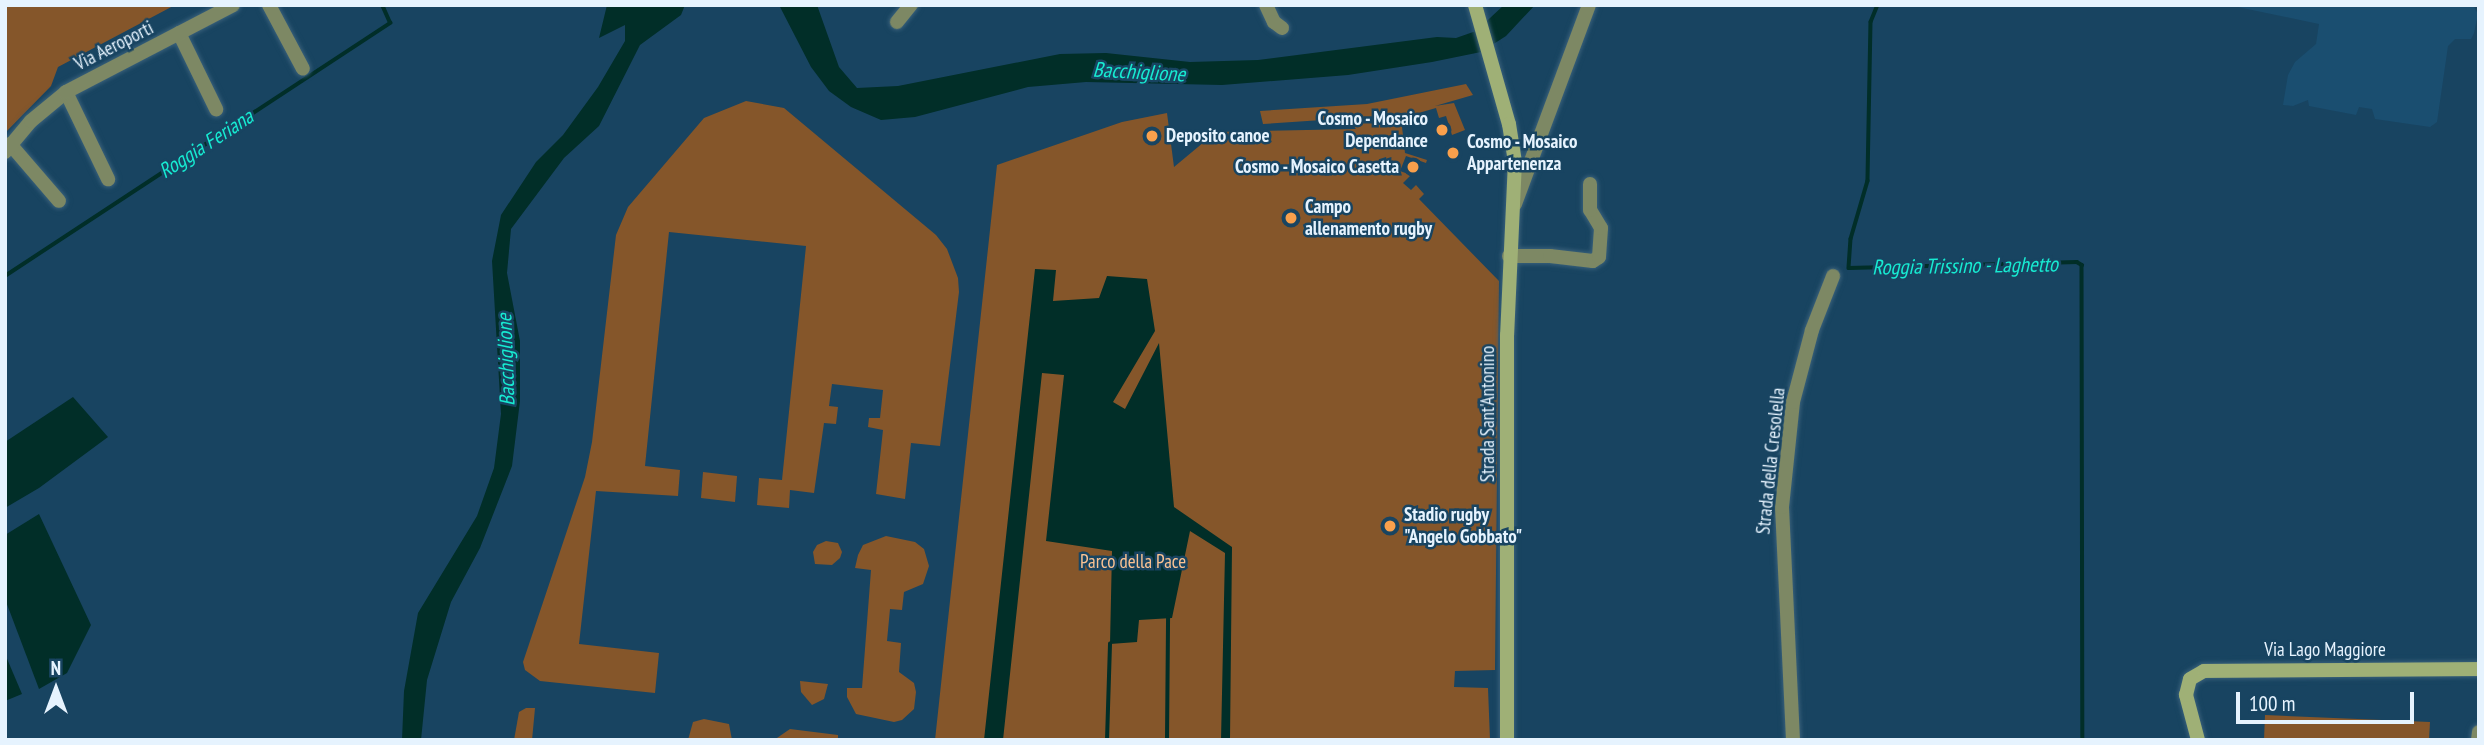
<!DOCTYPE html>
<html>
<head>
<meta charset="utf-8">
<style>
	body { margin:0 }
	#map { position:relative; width:2484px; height:745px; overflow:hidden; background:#184461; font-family:"PT Sans Narrow",sans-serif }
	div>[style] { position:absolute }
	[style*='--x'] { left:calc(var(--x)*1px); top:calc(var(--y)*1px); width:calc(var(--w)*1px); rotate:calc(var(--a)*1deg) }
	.built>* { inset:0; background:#1a4e70 }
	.green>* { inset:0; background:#85562a }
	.water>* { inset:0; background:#012e28 }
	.stream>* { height:3.5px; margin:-1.75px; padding:0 1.75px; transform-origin:1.75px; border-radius:1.75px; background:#012e28 }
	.roads { filter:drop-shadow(0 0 2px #39607a) drop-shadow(0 0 2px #39607a) }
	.street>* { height:14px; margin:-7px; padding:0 7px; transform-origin:7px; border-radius:7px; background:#7d8864 }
	.secondary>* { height:14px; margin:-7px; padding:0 7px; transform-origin:7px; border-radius:7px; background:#9fb076 }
	.dots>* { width:19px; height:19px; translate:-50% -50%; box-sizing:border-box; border:4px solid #184461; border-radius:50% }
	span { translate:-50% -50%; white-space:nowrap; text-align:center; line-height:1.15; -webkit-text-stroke:5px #184461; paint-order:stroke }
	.street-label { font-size:19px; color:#e6f3fe }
	.poi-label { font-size:19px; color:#e6f3fe; font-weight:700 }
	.right { translate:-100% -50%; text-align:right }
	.left { translate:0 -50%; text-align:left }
	.park-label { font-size:19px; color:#fbc393 }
	.water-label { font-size:21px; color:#17ebd2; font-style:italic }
	.frame { position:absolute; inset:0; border:7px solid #e6f3fe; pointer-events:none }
	.north { position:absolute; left:21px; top:654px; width:70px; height:70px; -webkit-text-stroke:5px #184461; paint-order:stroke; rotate:0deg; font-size:19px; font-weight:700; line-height:28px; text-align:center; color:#e6f3fe }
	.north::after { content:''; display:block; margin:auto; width:24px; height:32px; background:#e6f3fe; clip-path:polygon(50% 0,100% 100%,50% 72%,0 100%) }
	.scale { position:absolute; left:2236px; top:692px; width:178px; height:32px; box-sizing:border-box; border:4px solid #e6f3fe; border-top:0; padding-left:9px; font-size:21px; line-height:24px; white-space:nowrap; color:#e6f3fe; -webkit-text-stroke:5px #184461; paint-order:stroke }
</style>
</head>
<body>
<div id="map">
	<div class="built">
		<div style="clip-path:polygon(2473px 5px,2478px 14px,2474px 33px,2471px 39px,2455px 39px,2448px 46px,2437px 122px,2430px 127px,2375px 119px,2372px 109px,2359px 107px,2356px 115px,2309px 106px,2308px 100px,2293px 106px,2283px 105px,2288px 75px,2295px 62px,2316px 44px,2319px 24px,2233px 6px)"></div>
	</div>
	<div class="green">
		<div style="clip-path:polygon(5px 5px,175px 5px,58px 67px,51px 86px,5px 133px)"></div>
		<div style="clip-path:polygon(1466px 84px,1473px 95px,1435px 106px,1454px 103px,1465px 130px,1452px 135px,1446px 116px,1439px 118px,1436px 108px,1401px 118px,1405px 153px,1427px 160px,1426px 163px,1406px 156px,1400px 171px,1411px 175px,1403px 183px,1411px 190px,1416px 185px,1424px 194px,1419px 199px,1499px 281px,1495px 670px,1455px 671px,1454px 687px,1488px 688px,1490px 740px,935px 740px,997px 165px,1122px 122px,1167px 113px,1174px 167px,1216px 132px,1356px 129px,1349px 121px,1337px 119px,1263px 124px,1260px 111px,1367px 104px)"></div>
		<div style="clip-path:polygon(746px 101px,784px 108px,936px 235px,947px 249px,958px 278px,959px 292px,940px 446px,911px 443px,905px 499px,876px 494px,883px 430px,868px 427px,869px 418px,880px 418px,883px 390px,832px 384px,829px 406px,838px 407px,836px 424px,824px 423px,814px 493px,790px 490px,789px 508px,757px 505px,759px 478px,782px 480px,806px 246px,669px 232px,645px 466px,680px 470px,678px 496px,596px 491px,579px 644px,659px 653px,655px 693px,540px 681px,525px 670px,523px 662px,585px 477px,592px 442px,616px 235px,628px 207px,704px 118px)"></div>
		<div style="clip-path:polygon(703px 472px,737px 476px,735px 502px,701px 498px)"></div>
		<div style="clip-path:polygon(886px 536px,915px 542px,924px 549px,929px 566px,923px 584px,904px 592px,902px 610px,890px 609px,887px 641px,901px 643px,899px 672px,914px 683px,916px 692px,914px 709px,902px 720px,894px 722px,856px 714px,847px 697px,847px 688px,862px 688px,871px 570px,855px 568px,858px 555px,863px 545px)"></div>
		<div style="clip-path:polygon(826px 541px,838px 543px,842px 552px,840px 558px,832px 565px,815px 564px,813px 552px,817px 545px)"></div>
		<div style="clip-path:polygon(800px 681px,828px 684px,824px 699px,812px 705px,801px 692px)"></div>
		<div style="clip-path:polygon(526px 708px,535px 708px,532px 740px,514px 740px,519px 712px)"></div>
		<div style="clip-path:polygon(2265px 715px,2430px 722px,2429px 740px,2264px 740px)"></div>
		<div style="clip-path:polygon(704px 719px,729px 724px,732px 740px,688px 740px,693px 722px)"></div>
		<div style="clip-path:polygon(790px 729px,838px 735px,838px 740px,774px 740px)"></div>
	</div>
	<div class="water">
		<div style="clip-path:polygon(607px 5px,685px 5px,681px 15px,640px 45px,599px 126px,564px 158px,511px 229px,507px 273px,520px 341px,520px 401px,512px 466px,480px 548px,451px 602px,427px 680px,421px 740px,402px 740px,404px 691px,418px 613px,477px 516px,494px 468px,501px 414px,492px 261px,501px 215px,536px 162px,563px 135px,598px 87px,625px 41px,625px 25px,599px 38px)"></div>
		<div style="clip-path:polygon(779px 5px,817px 5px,839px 67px,857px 88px,898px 86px,1060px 54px,1106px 53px,1190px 62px,1258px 60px,1437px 37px,1456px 38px,1476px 31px,1504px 5px,1535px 5px,1506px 36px,1481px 52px,1432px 62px,1348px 75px,1222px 85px,1086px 82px,1028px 87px,915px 117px,881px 120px,851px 107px,829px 91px,811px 67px)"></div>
		<div style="clip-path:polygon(1035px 269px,1056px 270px,1053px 301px,1099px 298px,1107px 276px,1147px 279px,1155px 331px,1113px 402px,1125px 409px,1159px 343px,1174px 507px,1232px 547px,1230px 740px,1221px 740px,1225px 553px,1190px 531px,1172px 618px,1139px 620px,1137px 642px,1110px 644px,1112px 551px,1046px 541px,1064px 375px,1042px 373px,1003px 740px,984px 740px)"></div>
		<div style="clip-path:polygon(73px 397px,108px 437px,39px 488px,5px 508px,5px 442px)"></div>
		<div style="clip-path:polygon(39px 514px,91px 625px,67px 673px,39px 689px,5px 599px,5px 535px)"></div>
		<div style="clip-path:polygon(5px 654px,22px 694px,5px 701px)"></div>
	</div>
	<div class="stream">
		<div style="--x:1878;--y:5;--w:18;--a:112"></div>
		<div style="--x:1871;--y:22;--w:159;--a:91.1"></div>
		<div style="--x:1868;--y:181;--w:60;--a:106.3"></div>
		<div style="--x:1851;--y:239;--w:29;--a:94"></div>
		<div style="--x:1849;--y:268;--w:228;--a:-1.5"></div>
		<div style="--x:2077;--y:262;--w:6;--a:31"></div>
		<div style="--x:2082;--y:265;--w:475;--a:89.9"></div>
		<div style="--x:5;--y:276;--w:461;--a:-33.3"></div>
		<div style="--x:390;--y:23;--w:20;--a:-114"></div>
		<div style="--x:1107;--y:740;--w:96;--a:-88.2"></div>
		<div style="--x:1167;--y:740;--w:122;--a:-89.5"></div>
	</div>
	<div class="roads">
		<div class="street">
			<div style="--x:269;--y:5;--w:72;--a:62"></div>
			<div style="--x:1266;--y:5;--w:19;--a:65"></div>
			<div style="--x:1274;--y:22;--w:10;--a:37"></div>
			<div style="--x:897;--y:22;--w:22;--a:-51"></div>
			<div style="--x:179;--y:33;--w:85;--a:64"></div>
			<div style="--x:66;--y:92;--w:97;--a:64.2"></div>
			<div style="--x:10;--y:144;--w:75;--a:49.3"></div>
			<div style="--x:5;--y:152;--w:40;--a:-50"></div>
			<div style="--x:31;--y:121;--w:45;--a:-39.6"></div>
			<div style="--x:66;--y:92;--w:188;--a:-27.5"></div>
			<div style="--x:1515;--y:204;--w:212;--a:-69.6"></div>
			<div style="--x:1509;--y:256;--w:41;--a:0"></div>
			<div style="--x:1550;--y:256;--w:43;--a:6.6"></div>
			<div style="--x:1593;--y:261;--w:7;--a:-34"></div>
			<div style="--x:1599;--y:257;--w:29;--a:-86"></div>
			<div style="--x:1601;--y:228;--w:21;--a:-121"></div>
			<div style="--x:1590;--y:210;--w:26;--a:-90"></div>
			<div style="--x:1793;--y:740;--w:233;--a:-92.7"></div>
			<div style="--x:1782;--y:507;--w:106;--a:-84"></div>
			<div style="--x:1793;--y:402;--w:74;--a:-75.2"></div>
			<div style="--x:1812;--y:330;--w:58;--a:-68.7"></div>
			<div style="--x:2478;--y:740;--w:8;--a:-83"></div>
		</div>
		<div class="secondary">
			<div style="--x:1475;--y:5;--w:124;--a:74.1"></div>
			<div style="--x:1509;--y:124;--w:37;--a:81"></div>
			<div style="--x:1515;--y:161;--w:174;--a:92.6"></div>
			<div style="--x:1507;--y:335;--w:405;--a:90"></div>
			<div style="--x:2198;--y:740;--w:47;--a:-104.9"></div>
			<div style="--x:2186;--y:695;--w:16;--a:-76"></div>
			<div style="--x:2190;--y:679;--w:16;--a:-30"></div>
			<div style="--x:2204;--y:671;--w:275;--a:-0.4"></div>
		</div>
	</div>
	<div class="dots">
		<div style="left:1442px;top:130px;background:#f9a04c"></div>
		<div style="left:1152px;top:136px;background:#f9a04c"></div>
		<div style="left:1453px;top:153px;background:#f9a04c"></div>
		<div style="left:1413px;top:167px;background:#f9a04c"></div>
		<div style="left:1291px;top:218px;background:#f9a04c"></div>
		<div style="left:1390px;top:526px;background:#f9a04c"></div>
	</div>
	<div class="street-label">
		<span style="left:114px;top:46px;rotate:-27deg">Via Aeroporti</span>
		<span style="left:1488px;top:414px;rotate:-90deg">Strada Sant'Antonino</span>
		<span style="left:1771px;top:461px;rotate:-84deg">Strada della Cresolella</span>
		<span style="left:2325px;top:650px">Via Lago Maggiore</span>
	</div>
	<div class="poi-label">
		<span class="right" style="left:1428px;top:130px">Cosmo - Mosaico<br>Dependance</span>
		<span class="left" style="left:1166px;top:136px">Deposito canoe</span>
		<span class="left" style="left:1467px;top:153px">Cosmo - Mosaico<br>Appartenenza</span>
		<span class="right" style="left:1399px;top:167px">Cosmo - Mosaico Casetta</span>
		<span class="left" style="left:1305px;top:218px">Campo<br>allenamento rugby</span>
		<span class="left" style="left:1404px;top:526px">Stadio rugby<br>"Angelo Gobbato"</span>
	</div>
	<div class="park-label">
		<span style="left:1133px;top:562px">Parco della Pace</span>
	</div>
	<div class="water-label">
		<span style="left:1139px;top:72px;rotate:3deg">Bacchiglione</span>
		<span style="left:206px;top:144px;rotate:-33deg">Roggia Feriana</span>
		<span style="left:1965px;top:266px;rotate:-1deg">Roggia Trissino - Laghetto</span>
		<span style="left:506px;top:360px;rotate:-92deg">Bacchiglione</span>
	</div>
	<div class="frame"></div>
	<div class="north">N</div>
	<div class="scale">100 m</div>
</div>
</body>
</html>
